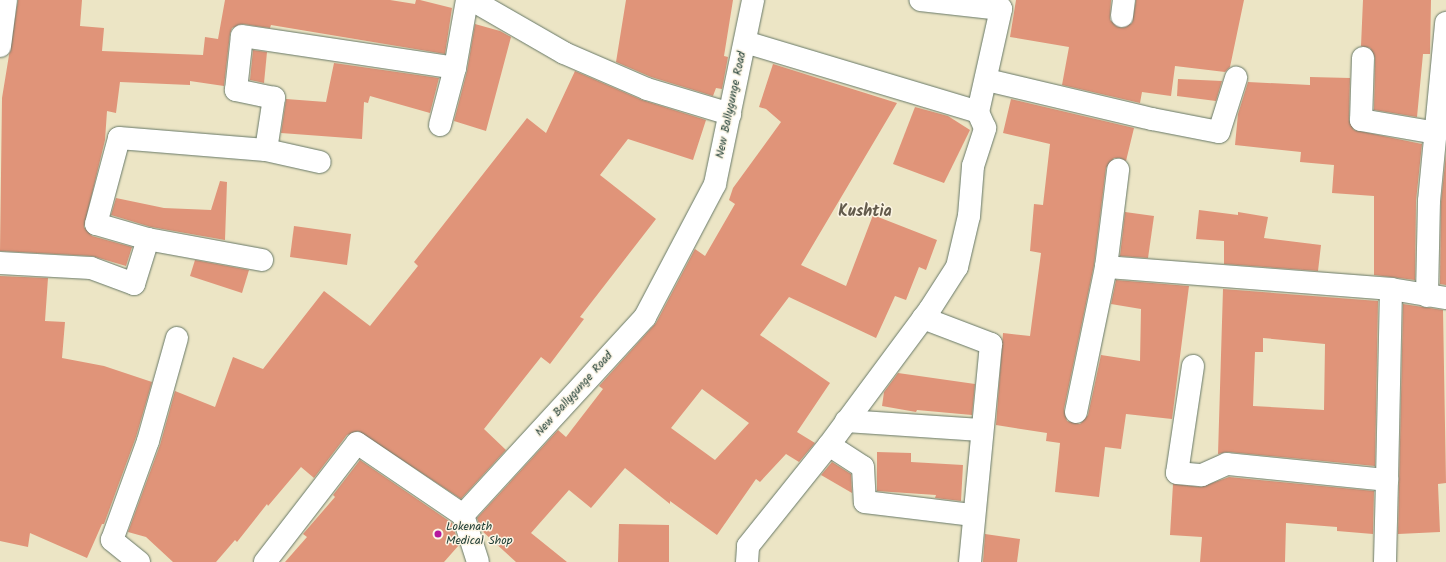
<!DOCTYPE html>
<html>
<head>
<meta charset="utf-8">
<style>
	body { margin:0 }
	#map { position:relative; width:1446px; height:562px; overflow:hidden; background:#ece5c5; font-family:Kalam,sans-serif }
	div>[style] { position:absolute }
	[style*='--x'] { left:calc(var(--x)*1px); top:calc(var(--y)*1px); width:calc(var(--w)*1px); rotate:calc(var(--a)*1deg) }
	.building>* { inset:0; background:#e09479 }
	.roads { filter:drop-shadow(0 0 1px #677867) drop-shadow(0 0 1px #677867) }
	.minor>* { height:22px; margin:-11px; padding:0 11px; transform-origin:11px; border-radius:11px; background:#fff }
	.dots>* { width:11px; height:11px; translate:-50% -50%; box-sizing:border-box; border:2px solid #fcf5e5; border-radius:50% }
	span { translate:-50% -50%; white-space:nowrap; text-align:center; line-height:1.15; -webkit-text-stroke:3px #fcf5e5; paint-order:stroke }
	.street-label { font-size:12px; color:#1f3d34 }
	.poi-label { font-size:12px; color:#1f3d34 }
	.left { translate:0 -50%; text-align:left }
	.district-label { font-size:16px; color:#635b4c; font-weight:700 }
</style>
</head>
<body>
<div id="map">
	<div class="building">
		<div style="clip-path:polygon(18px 0,82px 0,80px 26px,104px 28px,102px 51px,203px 55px,205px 37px,218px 39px,225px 0,390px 0,415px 4px,416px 0,420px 0,452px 8px,445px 54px,271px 25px,270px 28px,243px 24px,232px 28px,230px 34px,224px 86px,190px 81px,190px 85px,120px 82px,116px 113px,107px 111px,105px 140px,84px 227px,92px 236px,132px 247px,126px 266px,92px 256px,0 251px,2px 98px)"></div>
		<div style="clip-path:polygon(626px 0,733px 0,724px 56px,728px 57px,722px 89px,716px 88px,713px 96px,651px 77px,616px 62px)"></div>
		<div style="clip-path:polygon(1016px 0,1111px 0,1110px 20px,1121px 28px,1132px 23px,1136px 0,1244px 0,1230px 67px,1225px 72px,1175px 66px,1171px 96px,1142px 92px,1140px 103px,1062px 85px,1069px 47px,1010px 37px)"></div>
		<div style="clip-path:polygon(1363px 0,1431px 0,1430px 54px,1423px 54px,1417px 117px,1374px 110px,1375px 58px,1370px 48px,1361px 46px)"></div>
		<div style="clip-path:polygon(475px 24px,500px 31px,511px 37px,486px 131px,454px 121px,467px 71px)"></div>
		<div style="clip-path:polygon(253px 50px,267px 52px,264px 83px,250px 80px)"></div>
		<div style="clip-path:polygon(334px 63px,439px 78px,430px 113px,370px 96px,368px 103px,364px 102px,362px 139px,281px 133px,286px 99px,326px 102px)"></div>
		<div style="clip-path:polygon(evenodd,773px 64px,897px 103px,801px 265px,846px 286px,873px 215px,937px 240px,926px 270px,919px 267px,906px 300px,895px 296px,876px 338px,789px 297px,760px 335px,830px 383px,797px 432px,815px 443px,799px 462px,786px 454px,760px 482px,756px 479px,717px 535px,670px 501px,670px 504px,625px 468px,591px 508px,569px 490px,531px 533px,567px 562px,516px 562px,481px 530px,477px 518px,558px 430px,566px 437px,603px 389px,599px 386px,656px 323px,695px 249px,705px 256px,735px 204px,729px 200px,733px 188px,781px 122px,766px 109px,759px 107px,773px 64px,702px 389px,749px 423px,715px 460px,671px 428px,702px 389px)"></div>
		<div style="clip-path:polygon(575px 71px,642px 100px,706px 120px,693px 160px,628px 139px,600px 175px,656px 219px,580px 317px,584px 319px,550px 364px,541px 357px,484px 429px,506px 450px,461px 499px,358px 431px,347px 435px,314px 478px,301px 467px,268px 506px,267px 504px,237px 542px,235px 540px,216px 562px,173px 562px,146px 537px,128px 532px,160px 445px,175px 391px,215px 407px,233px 357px,263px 369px,324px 291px,370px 326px,418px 266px,414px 262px,527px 118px,546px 133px)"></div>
		<div style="clip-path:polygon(1310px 77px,1350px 78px,1349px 120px,1354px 130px,1422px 144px,1416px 201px,1415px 280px,1374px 275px,1374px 196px,1332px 193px,1334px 165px,1300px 162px,1301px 152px,1235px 145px,1238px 114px,1248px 82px,1310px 85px)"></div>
		<div style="clip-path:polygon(1178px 79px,1222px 81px,1216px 101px,1177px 96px)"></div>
		<div style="clip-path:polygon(1011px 99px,1134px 128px,1126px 161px,1120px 158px,1114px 158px,1106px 168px,1094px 265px,1064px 409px,1067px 421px,1080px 424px,1088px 415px,1101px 355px,1140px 361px,1141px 309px,1111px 304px,1116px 280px,1189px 286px,1172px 419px,1126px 414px,1121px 449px,1105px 447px,1099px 497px,1055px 492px,1060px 443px,1046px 441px,1047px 433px,996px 425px,1003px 333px,1030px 336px,1041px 253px,1030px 251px,1034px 204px,1043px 205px,1050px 144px,1003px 133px)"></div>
		<div style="clip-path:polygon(915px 107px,948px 116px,970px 130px,944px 183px,893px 164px)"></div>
		<div style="clip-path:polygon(1446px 154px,1446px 285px,1440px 284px,1441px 202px)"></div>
		<div style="clip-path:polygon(220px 181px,227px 182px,225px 240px,151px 227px,111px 215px,116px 198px,164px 208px,211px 210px)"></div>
		<div style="clip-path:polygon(1199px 210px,1238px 215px,1238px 212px,1268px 217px,1264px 238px,1321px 245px,1318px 271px,1224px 264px,1224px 241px,1196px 239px)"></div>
		<div style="clip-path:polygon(1125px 212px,1154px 216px,1148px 258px,1120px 256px)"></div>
		<div style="clip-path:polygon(294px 226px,351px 234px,347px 265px,290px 257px)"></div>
		<div style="clip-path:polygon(195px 260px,249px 270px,242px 293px,190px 276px)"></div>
		<div style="clip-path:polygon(0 276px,48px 278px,45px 321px,65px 322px,62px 358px,104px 366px,152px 382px,136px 437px,104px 524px,102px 524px,87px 558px,30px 533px,28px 547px,0 541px)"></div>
		<div style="clip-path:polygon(evenodd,1223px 289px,1378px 301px,1375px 466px,1228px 452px,1218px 454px,1223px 289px,1263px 338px,1325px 344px,1324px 410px,1253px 406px,1255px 352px,1263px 352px,1263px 338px)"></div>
		<div style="clip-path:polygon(1403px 304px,1443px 310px,1446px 483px,1438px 484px,1440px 532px,1398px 534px)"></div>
		<div style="clip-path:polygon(898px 373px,975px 384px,972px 415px,917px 410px,916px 412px,882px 406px,884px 392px)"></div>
		<div style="clip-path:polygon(877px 452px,911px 453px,911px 462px,963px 465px,961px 501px,935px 498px,936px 495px,877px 491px)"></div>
		<div style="clip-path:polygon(360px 460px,452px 523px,459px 545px,444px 562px,285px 562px,307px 537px,303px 534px,335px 497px,333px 495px)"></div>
		<div style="clip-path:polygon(832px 462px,851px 474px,852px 493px,821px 475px)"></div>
		<div style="clip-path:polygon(1229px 477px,1374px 491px,1373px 534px,1337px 531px,1337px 527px,1286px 523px,1285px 562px,1200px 562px,1202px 537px,1170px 535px,1173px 484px,1201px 487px)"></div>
		<div style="clip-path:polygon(619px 524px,669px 525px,669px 562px,618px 562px)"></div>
		<div style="clip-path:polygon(985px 534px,1020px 539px,1017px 562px,983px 562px)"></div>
	</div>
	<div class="roads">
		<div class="minor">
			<div style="--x:472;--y:0;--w:106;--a:29.9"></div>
			<div style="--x:564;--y:53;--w:90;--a:23.4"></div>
			<div style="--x:647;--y:89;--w:87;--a:16.8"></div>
			<div style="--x:1122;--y:16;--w:16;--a:-83"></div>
			<div style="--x:745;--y:42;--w:243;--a:16.7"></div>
			<div style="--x:0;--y:46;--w:46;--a:-82.6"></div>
			<div style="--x:1363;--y:58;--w:62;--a:91.8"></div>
			<div style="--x:1361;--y:120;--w:76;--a:9.8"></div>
			<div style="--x:987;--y:80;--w:170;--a:13.3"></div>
			<div style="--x:1152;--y:119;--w:68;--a:11"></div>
			<div style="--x:1219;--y:132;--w:57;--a:-72.5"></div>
			<div style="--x:440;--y:125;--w:59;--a:-75.3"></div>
			<div style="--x:455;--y:68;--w:69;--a:-80"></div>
			<div style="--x:266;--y:150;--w:53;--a:-81.3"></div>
			<div style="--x:274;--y:98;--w:39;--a:-168"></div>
			<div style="--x:236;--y:90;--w:54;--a:-83.7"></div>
			<div style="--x:242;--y:36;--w:215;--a:8.5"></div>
			<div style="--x:262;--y:260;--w:116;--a:-169.6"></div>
			<div style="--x:148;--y:239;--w:54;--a:-163.9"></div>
			<div style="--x:96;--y:224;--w:89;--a:-75"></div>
			<div style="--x:119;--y:138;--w:147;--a:4.7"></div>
			<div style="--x:266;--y:150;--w:55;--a:12.5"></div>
			<div style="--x:0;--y:263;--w:91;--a:3.1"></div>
			<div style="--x:91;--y:268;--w:46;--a:20.4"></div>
			<div style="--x:134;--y:284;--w:47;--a:-72.7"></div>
			<div style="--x:1106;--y:267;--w:286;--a:4.4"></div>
			<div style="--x:1427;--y:296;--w:95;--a:-88.8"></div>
			<div style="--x:1429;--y:201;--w:179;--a:-84.5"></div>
			<div style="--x:923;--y:318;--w:73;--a:20.9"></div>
			<div style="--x:991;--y:344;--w:219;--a:95.5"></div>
			<div style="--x:1193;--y:366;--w:108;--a:98.5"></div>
			<div style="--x:1177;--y:473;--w:25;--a:5"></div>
			<div style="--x:1202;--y:475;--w:27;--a:-24"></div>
			<div style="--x:1227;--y:464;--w:161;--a:5.7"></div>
			<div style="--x:1387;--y:480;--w:191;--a:-88.8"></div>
			<div style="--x:1391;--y:289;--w:56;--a:9.3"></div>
			<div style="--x:1076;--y:412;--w:148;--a:-78.3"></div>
			<div style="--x:1106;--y:267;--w:98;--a:-82.9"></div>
			<div style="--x:846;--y:421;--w:135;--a:3.8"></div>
			<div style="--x:829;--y:445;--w:40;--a:32.9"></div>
			<div style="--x:863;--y:467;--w:35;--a:87"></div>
			<div style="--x:865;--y:502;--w:109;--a:6.9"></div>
			<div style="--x:463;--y:515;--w:269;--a:-47.4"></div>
			<div style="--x:645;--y:317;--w:150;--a:-62.2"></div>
			<div style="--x:715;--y:184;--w:188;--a:-78.3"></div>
			<div style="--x:463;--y:515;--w:49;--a:72.3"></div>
			<div style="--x:139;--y:562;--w:35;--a:-141"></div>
			<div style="--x:112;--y:540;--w:105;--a:-70"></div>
			<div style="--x:148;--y:441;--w:107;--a:-74.3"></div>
			<div style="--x:265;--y:562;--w:150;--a:-52.3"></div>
			<div style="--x:357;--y:443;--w:128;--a:34.2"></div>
			<div style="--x:747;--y:562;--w:16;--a:-86"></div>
			<div style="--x:748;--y:546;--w:129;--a:-51.3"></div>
			<div style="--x:829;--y:445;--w:169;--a:-53.4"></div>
			<div style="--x:930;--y:309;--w:50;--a:-57.3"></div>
			<div style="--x:957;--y:267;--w:52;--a:-76.8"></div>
			<div style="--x:969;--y:216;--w:50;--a:-85.4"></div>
			<div style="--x:973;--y:166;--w:40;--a:-72"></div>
			<div style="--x:985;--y:128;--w:17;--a:-114"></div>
			<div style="--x:978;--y:112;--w:106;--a:-77.4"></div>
			<div style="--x:1001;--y:9;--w:81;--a:-173.6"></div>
			<div style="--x:1385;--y:562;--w:82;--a:-88.6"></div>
		</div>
	</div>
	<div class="dots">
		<div style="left:438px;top:534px;background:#b5179e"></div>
	</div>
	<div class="street-label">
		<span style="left:731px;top:105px;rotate:-78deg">New Ballygunge Road</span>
		<span style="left:574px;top:394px;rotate:-48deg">New Ballygunge Road</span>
	</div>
	<div class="poi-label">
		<span class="left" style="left:446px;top:534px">Lokenath<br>Medical Shop</span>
	</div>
	<div class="district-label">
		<span style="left:865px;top:212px">Kushtia</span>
	</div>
</div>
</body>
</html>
